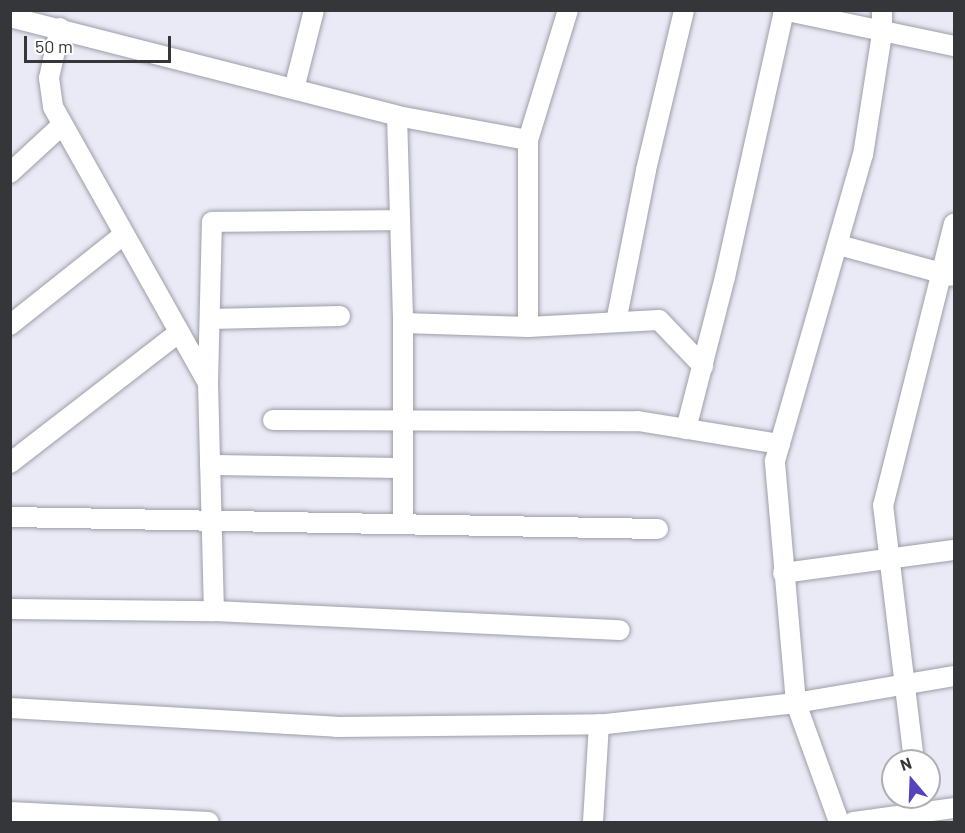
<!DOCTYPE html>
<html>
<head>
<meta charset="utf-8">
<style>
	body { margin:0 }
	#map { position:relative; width:965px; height:833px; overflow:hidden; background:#e9eaf5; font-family:Barlow,sans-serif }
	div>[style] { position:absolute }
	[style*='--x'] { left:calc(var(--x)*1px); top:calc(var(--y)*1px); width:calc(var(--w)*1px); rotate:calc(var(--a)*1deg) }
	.roads { filter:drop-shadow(0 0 2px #9d9ea9) drop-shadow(0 0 2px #9d9ea9) }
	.minor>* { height:20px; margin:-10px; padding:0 10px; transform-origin:10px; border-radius:10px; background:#fff }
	span { translate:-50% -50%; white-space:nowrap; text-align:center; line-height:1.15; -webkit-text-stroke:6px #fff; paint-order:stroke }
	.frame { position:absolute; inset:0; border:12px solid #35363a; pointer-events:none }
	.north { position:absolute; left:881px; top:749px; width:60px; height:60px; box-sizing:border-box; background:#fff; border:2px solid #aeafb0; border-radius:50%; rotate:341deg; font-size:16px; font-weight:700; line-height:24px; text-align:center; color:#35363a }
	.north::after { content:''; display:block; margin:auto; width:21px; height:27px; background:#5443bb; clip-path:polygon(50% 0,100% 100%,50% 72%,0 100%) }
	.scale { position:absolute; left:24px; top:36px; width:147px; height:27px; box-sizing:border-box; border:3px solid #35363a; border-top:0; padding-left:8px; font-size:18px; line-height:21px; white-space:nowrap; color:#35363a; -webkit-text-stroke:4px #fff; paint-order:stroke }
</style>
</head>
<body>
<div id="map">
	<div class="roads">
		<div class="minor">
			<div style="--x:783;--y:10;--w:175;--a:11.9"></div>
			<div style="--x:10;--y:17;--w:399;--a:14.3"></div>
			<div style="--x:397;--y:116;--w:133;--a:10.4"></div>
			<div style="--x:60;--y:28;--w:51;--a:102.4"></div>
			<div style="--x:49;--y:78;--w:29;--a:82"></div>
			<div style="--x:53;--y:107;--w:317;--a:60.7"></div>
			<div style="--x:208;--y:383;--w:228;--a:88.5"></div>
			<div style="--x:294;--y:89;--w:81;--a:-75.8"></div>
			<div style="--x:397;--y:116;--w:207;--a:88.3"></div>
			<div style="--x:403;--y:323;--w:125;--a:1.8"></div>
			<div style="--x:528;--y:327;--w:131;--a:-3.1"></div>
			<div style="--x:659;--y:320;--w:64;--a:46.3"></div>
			<div style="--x:10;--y:173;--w:71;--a:-42.7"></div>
			<div style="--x:839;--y:245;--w:117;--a:15.3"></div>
			<div style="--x:210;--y:319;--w:130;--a:-1.3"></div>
			<div style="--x:616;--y:322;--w:155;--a:-78.8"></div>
			<div style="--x:646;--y:170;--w:164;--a:-76.6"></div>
			<div style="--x:403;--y:323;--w:200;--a:90"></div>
			<div style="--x:10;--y:325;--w:143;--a:-38.5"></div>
			<div style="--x:528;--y:327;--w:187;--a:-90"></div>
			<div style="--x:528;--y:140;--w:136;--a:-72.9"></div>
			<div style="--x:208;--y:383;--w:161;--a:-88.6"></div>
			<div style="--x:212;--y:222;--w:187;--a:-0.6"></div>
			<div style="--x:273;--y:420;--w:365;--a:0.2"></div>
			<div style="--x:638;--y:421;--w:144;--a:9.2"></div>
			<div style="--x:686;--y:429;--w:157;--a:-75.6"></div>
			<div style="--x:725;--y:277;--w:272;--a:-77.5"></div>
			<div style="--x:10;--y:463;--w:212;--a:-37.7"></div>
			<div style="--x:210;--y:465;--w:193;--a:0.9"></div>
			<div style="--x:10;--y:517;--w:648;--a:1.06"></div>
			<div style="--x:783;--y:573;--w:173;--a:-7.7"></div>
			<div style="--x:10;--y:609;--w:204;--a:0.6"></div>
			<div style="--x:214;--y:611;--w:406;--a:2.7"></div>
			<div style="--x:10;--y:708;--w:327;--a:3.3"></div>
			<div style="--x:336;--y:727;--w:270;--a:-0.6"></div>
			<div style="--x:606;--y:724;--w:191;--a:-6.3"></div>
			<div style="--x:796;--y:703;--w:160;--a:-9.7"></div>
			<div style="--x:914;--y:761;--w:257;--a:-96.9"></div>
			<div style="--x:883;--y:506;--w:291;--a:-75.9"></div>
			<div style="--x:10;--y:812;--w:199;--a:2.9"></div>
			<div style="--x:593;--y:822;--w:98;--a:-86.5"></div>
			<div style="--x:839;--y:822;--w:127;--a:-109.9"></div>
			<div style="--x:796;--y:703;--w:243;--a:-95"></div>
			<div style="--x:775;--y:461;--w:318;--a:-74"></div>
			<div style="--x:863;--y:155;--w:123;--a:-81.1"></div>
			<div style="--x:882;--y:33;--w:23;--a:-90"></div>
			<div style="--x:853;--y:822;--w:102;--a:-7.9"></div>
		</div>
	</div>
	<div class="frame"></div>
	<div class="north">N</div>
	<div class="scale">50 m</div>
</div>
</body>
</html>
